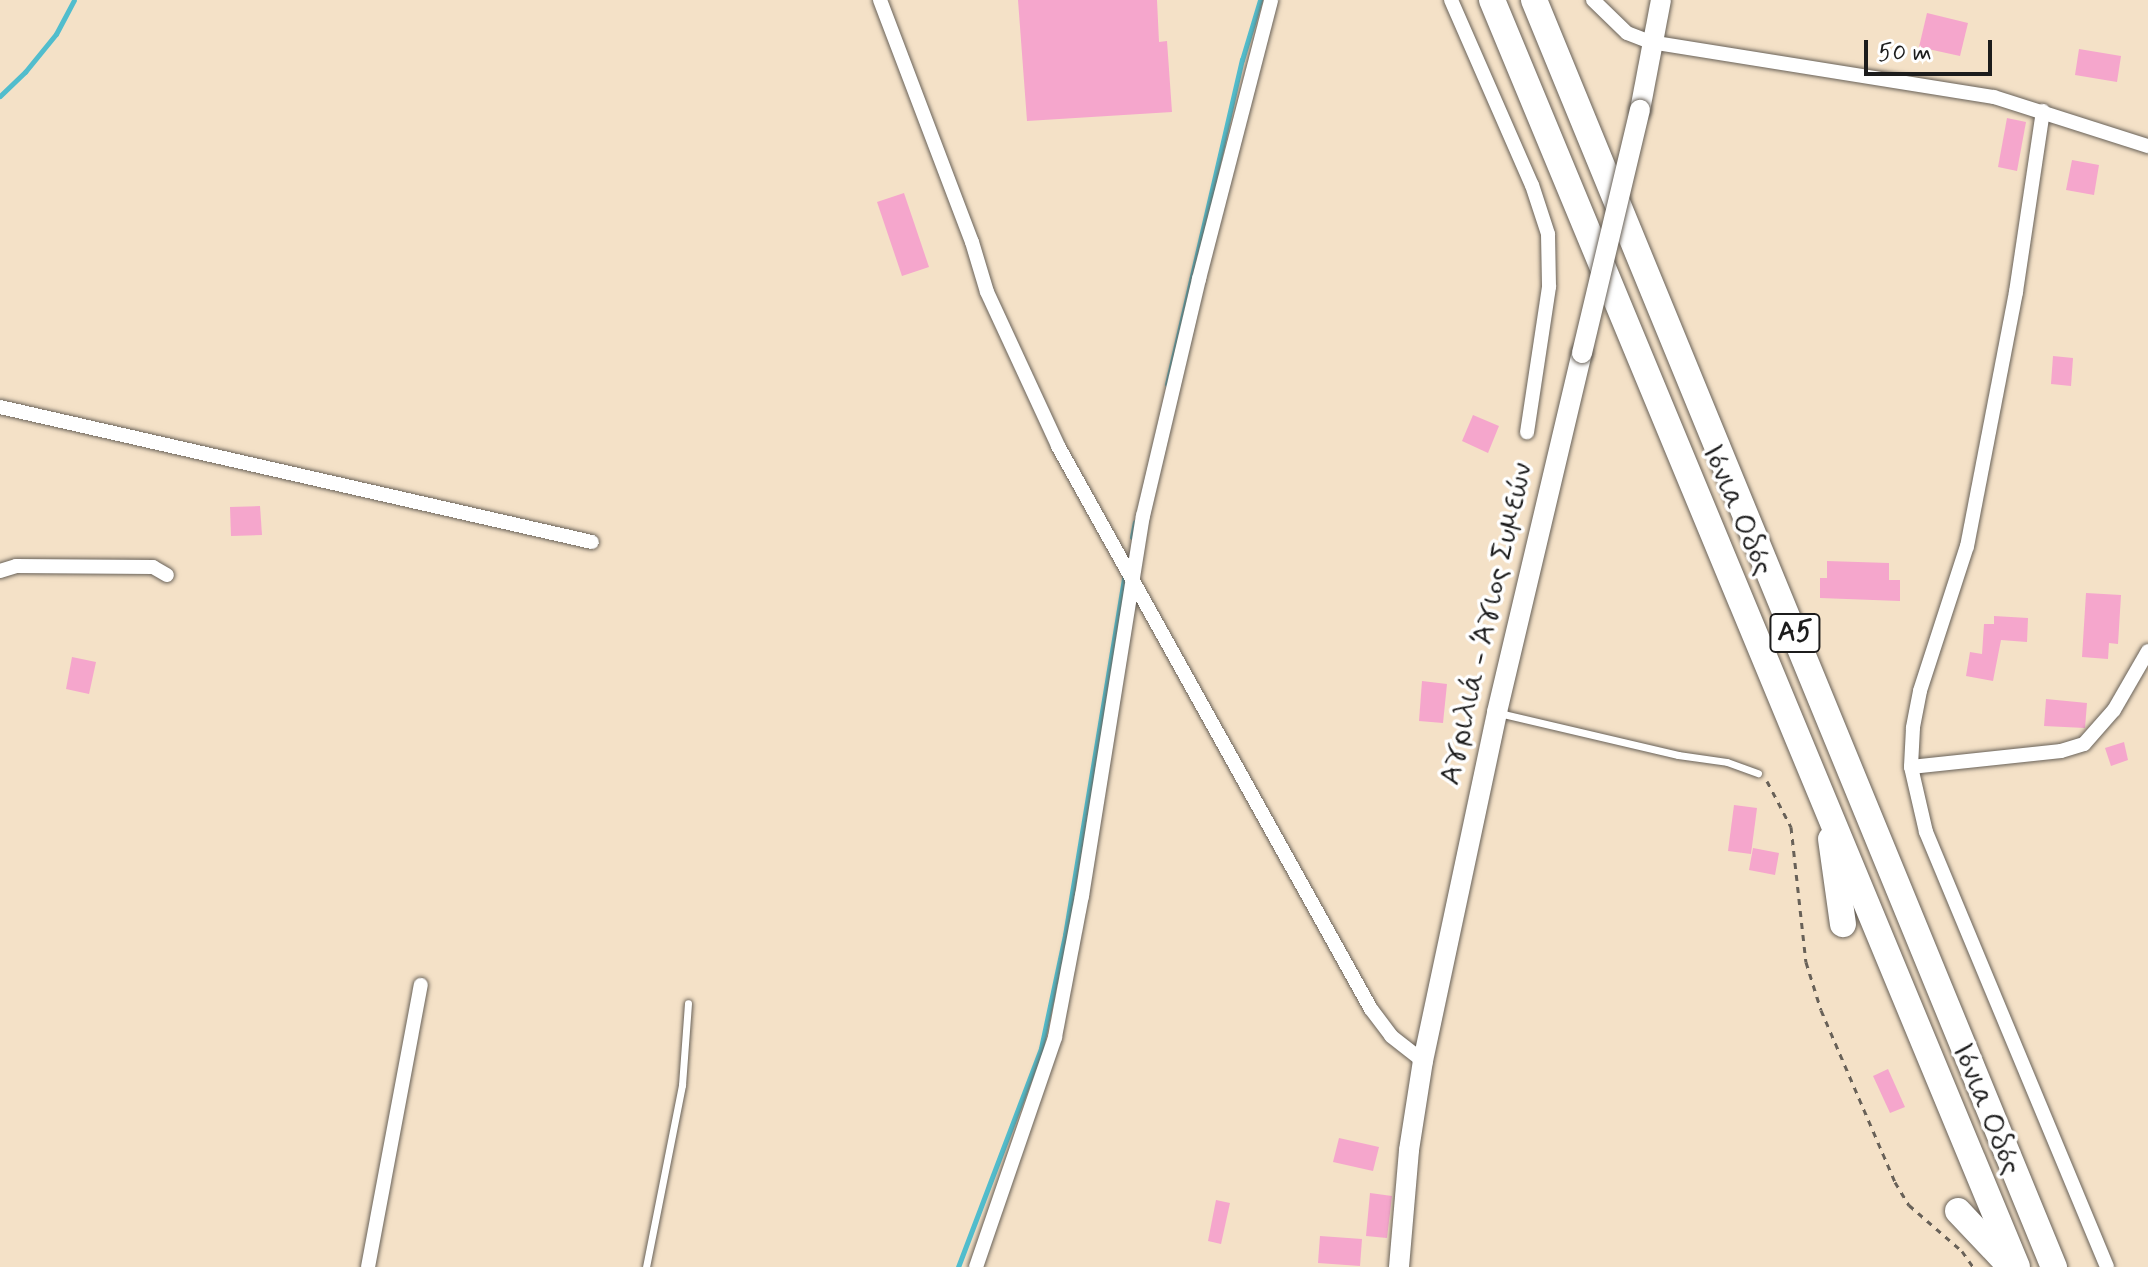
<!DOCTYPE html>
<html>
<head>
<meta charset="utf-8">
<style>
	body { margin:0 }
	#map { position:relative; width:2148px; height:1267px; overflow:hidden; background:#f4e1c7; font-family:Mynerve,sans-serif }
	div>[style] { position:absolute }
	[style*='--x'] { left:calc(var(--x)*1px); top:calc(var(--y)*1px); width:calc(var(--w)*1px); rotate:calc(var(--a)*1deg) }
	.stream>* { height:5px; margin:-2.5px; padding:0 2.5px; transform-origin:2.5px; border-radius:2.5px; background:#51bdcd }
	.building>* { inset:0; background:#f5a6cc }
	.path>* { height:3px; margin-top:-1.5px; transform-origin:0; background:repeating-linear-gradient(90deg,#686158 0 6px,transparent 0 12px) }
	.roads { filter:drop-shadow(0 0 2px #686158) drop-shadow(0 0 2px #686158) }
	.lane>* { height:7px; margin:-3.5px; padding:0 3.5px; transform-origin:3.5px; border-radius:3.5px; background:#fff }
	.street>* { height:14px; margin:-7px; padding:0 7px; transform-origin:7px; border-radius:7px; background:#fff }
	.secondary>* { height:20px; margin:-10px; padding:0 10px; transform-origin:10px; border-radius:10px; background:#fff }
	.highway>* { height:26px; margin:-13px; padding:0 13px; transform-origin:13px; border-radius:13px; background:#fff }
	.bridges { filter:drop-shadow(0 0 2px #686158) drop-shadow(0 0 2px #686158) }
	.secondary-bridge>* { height:20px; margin:-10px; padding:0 10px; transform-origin:10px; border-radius:10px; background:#fff }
	span { translate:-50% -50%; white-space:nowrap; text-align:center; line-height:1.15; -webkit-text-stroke:7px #fff; paint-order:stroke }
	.shield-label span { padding:2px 6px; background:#fff; border:2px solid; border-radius:6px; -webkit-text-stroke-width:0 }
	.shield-label { font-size:28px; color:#1c1c1c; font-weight:700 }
	.street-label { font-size:30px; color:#1c1c1c }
	.scale { position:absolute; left:1864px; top:40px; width:128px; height:36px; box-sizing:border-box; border:4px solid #1c1c1c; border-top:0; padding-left:10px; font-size:24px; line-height:28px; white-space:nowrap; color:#1c1c1c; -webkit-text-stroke:6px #fff; paint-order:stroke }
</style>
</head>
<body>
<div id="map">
	<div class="stream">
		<div style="--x:0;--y:96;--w:35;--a:-44"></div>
		<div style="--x:25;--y:72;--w:49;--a:-50.8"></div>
		<div style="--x:56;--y:34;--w:38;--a:-62"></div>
		<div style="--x:1167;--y:384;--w:333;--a:-77"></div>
		<div style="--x:1242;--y:60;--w:63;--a:-73.3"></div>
		<div style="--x:1132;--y:537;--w:15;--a:-79"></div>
		<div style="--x:958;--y:1267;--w:234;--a:-69.2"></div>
		<div style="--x:1041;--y:1048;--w:116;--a:-78"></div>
		<div style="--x:1065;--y:935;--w:363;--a:-80.6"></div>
	</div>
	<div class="building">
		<div style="clip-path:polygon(1018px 0,1157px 0,1159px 42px,1167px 41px,1172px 112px,1027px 121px)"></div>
		<div style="clip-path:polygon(1927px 13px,1968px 23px,1960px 56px,1919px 47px)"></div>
		<div style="clip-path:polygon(2079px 49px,2121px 56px,2117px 82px,2075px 75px)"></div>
		<div style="clip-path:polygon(2007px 118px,2026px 122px,2017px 171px,1998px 167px)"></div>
		<div style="clip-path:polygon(2072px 160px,2099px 165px,2094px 195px,2066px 190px)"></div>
		<div style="clip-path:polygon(904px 193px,929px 267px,902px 276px,877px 202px)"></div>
		<div style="clip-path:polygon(2053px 356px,2073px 358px,2071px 386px,2051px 384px)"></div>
		<div style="clip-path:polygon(1473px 415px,1499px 426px,1488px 453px,1462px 441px)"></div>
		<div style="clip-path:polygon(260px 506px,262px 535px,231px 536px,230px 507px)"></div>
		<div style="clip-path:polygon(1827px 561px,1889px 563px,1889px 580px,1900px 580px,1900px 601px,1820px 598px,1820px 578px,1827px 578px)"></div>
		<div style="clip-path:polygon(2086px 593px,2121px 595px,2118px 644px,2109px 643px,2108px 659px,2082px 657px)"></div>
		<div style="clip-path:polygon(1994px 616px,2028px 618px,2027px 642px,2001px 640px,1993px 681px,1966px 676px,1970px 652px,1982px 654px,1984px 624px,1994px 624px)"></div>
		<div style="clip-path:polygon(72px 657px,96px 662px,89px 694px,66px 689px)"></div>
		<div style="clip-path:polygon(1422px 681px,1447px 684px,1443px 723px,1419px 721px)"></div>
		<div style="clip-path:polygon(2046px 699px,2087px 703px,2085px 728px,2044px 726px)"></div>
		<div style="clip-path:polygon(2124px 742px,2128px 760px,2111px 766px,2105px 748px)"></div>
		<div style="clip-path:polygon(1734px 805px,1757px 808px,1751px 854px,1728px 851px)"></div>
		<div style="clip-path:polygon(1753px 848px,1779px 853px,1775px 875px,1749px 870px)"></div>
		<div style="clip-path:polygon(1888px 1069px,1905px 1107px,1890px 1113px,1873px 1076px)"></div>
		<div style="clip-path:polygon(1339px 1138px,1379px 1147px,1373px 1171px,1333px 1162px)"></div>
		<div style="clip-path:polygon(1370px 1193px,1392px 1196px,1387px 1238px,1366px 1236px)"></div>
		<div style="clip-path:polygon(1216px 1200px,1230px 1203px,1221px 1244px,1208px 1241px)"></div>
		<div style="clip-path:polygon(1320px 1236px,1362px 1239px,1360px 1266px,1318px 1263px)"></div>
	</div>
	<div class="path">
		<div style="--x:1767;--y:781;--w:52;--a:62.4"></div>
		<div style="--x:1791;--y:827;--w:136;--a:83.7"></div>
		<div style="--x:1806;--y:962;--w:50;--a:72.6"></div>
		<div style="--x:1821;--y:1010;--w:187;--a:66.7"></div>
		<div style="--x:1895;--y:1182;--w:27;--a:59"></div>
		<div style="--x:1909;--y:1205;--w:70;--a:41"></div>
		<div style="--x:1962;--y:1251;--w:19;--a:55"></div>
	</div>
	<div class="roads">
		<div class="lane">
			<div style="--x:1499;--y:713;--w:184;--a:13.2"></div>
			<div style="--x:1678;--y:755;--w:49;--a:8.1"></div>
			<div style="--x:1727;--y:762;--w:33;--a:20"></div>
			<div style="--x:646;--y:1267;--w:186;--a:-78.8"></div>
			<div style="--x:682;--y:1085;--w:82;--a:-85.8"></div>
		</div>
		<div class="street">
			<div style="--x:880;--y:0;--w:259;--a:69.2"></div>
			<div style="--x:972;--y:242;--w:52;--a:73.3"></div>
			<div style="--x:987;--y:292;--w:170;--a:65.2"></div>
			<div style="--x:1058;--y:446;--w:644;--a:60.93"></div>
			<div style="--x:1371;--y:1009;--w:34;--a:53"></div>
			<div style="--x:1391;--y:1036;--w:41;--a:38"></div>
			<div style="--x:1451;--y:0;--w:202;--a:66.4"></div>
			<div style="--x:1532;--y:185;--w:52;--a:71.9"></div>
			<div style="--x:1548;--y:234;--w:53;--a:88.9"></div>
			<div style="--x:1549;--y:287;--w:147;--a:98.6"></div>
			<div style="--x:1593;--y:0;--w:47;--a:44.1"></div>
			<div style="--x:1627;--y:33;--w:25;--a:21"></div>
			<div style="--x:1650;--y:42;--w:348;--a:9.1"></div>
			<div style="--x:1994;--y:97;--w:162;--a:17.7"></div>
			<div style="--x:2043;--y:111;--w:183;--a:98.5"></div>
			<div style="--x:2016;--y:292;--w:259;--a:100.9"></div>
			<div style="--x:1967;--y:546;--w:152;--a:108"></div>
			<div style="--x:1920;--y:691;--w:38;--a:101"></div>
			<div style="--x:1913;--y:728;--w:39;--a:93"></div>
			<div style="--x:1911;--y:767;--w:67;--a:77"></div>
			<div style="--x:1926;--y:832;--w:471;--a:67.4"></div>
			<div style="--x:0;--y:407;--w:607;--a:12.85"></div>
			<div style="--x:0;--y:571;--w:17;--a:-17"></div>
			<div style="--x:16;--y:566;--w:137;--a:0.4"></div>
			<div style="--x:153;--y:567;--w:16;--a:30"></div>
			<div style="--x:1911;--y:767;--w:151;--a:-6.1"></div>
			<div style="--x:2061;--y:751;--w:24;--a:-17"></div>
			<div style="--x:2084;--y:744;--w:45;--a:-48.6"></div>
			<div style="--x:2114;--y:710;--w:68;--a:-60"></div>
			<div style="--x:368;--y:1267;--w:287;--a:-79.4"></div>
			<div style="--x:976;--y:1267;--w:243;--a:-71"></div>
			<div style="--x:1055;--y:1037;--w:144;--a:-79.2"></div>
			<div style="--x:1082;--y:896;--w:385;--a:-80.9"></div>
			<div style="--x:1143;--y:516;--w:244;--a:-76.7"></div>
			<div style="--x:1199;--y:279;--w:288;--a:-75.5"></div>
		</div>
		<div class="secondary">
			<div style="--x:1640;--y:110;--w:112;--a:-79.2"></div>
			<div style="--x:1399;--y:1267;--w:117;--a:-85.1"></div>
			<div style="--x:1409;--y:1150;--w:90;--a:-81.1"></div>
			<div style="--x:1423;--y:1061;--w:357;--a:-78"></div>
			<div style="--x:1497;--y:712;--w:369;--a:-76.7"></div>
		</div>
		<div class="highway">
			<div style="--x:1492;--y:0;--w:1371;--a:67.49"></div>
			<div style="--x:1534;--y:0;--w:1370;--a:67.69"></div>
			<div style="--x:1831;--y:839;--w:86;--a:82"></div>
			<div style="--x:1958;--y:1211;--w:77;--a:46.6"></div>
		</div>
	</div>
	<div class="bridges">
		<div class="secondary-bridge">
			<div style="--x:1582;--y:353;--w:250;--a:-76.6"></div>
		</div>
	</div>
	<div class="shield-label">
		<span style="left:1795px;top:633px">Α5</span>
	</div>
	<div class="street-label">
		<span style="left:1737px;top:510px;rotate:67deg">Ιόνια Οδός</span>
		<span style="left:1487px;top:624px;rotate:-77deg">Αγριλιά - Άγιος Συμεών</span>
		<span style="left:1986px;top:1109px;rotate:68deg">Ιόνια Οδός</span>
	</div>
	<div class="scale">50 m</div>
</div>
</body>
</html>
